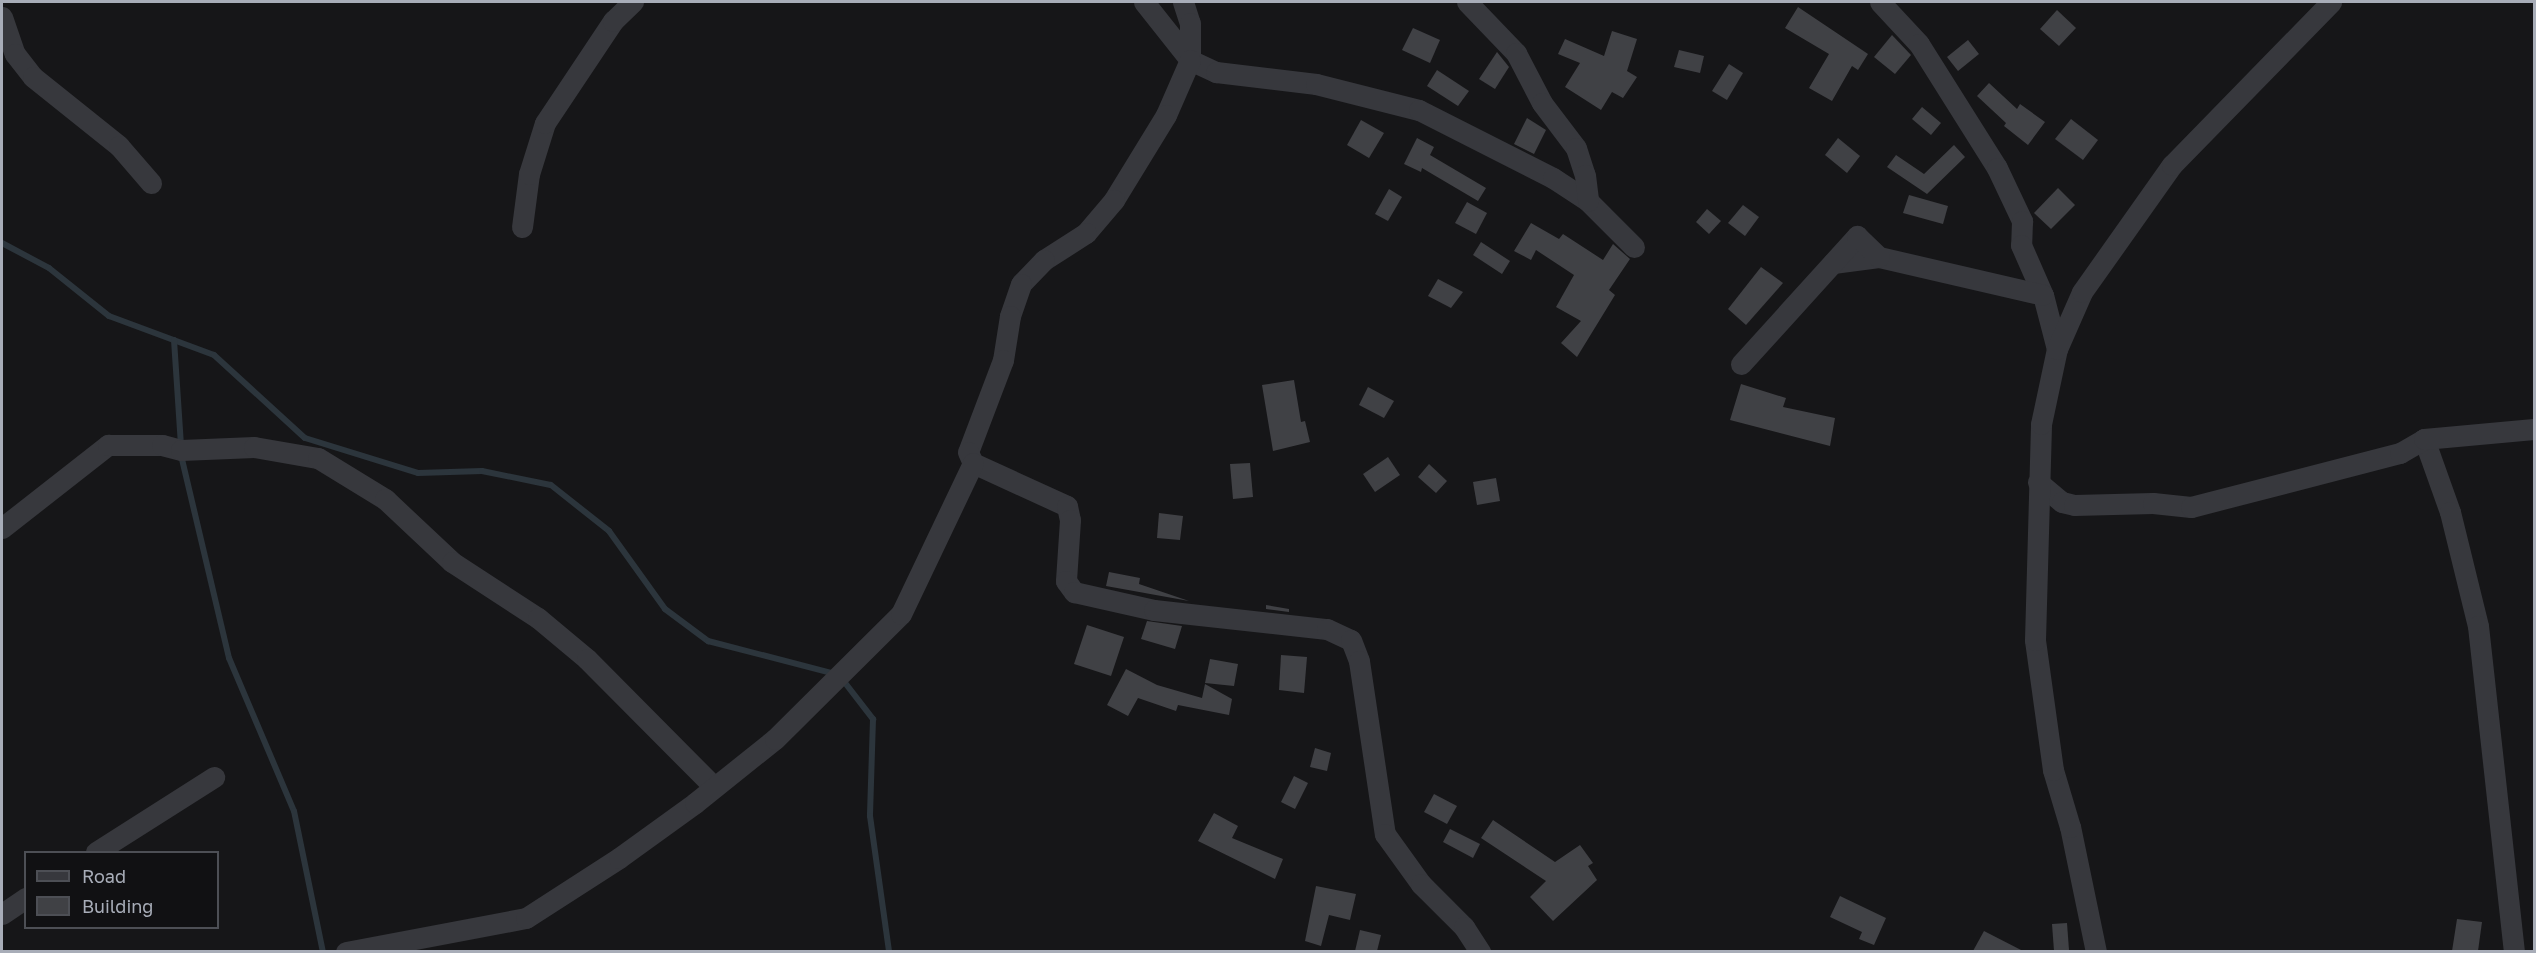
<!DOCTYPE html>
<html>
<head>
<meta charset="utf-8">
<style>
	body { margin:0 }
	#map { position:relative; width:2536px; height:953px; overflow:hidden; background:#161618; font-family:"Golos Text",sans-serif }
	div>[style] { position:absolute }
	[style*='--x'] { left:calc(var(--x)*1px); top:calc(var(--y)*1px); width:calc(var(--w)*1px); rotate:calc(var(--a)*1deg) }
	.stream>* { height:6px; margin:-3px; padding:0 3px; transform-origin:3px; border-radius:3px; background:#2c353c }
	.building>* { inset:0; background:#404145 }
	.street>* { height:21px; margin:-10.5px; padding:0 10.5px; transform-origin:10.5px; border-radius:10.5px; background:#37383d }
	span { translate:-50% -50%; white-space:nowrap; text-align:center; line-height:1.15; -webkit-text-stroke:5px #111113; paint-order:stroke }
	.frame { position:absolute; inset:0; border:3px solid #a8adb8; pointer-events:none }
	.legend { position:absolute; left:24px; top:851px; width:195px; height:78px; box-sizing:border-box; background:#111113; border:2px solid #4d4f55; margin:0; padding:8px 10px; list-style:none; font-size:18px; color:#a8adb8 }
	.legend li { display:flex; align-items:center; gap:12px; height:30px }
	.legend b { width:30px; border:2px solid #4d4f55 }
</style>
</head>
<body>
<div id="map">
	<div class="stream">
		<div style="--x:2;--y:243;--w:53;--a:28"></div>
		<div style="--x:49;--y:268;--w:77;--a:38.7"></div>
		<div style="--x:109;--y:316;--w:112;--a:20.4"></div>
		<div style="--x:214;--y:355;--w:123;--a:42.4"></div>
		<div style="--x:305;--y:438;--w:118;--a:17.2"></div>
		<div style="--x:418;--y:473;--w:64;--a:-1.8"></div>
		<div style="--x:482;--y:471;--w:70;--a:11.5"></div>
		<div style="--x:551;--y:485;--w:74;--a:38.4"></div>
		<div style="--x:609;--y:531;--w:96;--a:54.3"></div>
		<div style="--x:665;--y:609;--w:54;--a:36.7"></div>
		<div style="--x:708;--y:641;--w:135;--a:14.5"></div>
		<div style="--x:839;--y:675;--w:56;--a:52.3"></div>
		<div style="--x:873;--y:719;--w:97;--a:91.8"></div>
		<div style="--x:870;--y:816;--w:137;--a:82"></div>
		<div style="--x:174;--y:340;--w:105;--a:86.2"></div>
		<div style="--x:181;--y:455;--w:209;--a:76.7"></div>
		<div style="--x:229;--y:658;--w:166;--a:67"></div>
		<div style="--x:294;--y:811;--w:144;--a:78.4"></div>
	</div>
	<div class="building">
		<div style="clip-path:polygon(1798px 7px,1868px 54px,1858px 70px,1852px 66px,1832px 101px,1809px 88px,1829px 54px,1785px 28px)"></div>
		<div style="clip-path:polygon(2057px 10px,2076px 28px,2059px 46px,2040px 29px)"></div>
		<div style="clip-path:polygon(1413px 28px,1440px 40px,1430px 63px,1402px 50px)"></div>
		<div style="clip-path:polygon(1612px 31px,1637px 39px,1627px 71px,1637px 77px,1623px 98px,1612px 92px,1601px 110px,1565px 87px,1580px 63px,1558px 54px,1565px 39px,1604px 56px)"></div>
		<div style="clip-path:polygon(1892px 35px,1911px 55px,1895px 74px,1874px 57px)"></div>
		<div style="clip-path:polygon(1968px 40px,1979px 54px,1958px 71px,1947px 57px)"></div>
		<div style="clip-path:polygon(1679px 50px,1704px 56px,1700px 73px,1674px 67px)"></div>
		<div style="clip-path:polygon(1497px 52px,1509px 67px,1495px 89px,1479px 79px)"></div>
		<div style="clip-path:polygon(1729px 64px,1743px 73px,1727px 100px,1712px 91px)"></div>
		<div style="clip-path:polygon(1437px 70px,1469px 91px,1458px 106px,1427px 86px)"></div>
		<div style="clip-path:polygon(1989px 83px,2017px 109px,2020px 104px,2045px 122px,2028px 145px,2004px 126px,2006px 123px,1977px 96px)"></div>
		<div style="clip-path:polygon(1922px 107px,1941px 123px,1931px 135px,1912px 119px)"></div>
		<div style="clip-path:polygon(1527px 118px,1546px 130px,1534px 154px,1514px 144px)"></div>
		<div style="clip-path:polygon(2071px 119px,2098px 140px,2083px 160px,2055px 139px)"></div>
		<div style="clip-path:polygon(1361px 120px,1384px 133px,1369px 158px,1347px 145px)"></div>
		<div style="clip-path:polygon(1417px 138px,1434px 147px,1430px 155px,1486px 188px,1478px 201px,1422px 168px,1421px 172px,1404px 164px)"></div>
		<div style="clip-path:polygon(1838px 138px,1860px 156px,1847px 173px,1825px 155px)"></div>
		<div style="clip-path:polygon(1954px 145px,1965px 157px,1927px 194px,1887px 167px,1896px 155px,1924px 174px)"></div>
		<div style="clip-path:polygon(2058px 188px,2075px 205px,2051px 229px,2034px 213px)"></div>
		<div style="clip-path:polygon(1389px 189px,1402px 197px,1388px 221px,1375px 214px)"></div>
		<div style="clip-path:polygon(1909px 195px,1948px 206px,1943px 224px,1903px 213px)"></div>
		<div style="clip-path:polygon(1467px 202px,1487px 213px,1476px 234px,1455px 223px)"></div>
		<div style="clip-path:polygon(1743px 205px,1759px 217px,1745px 236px,1728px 223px)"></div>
		<div style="clip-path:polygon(1707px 209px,1721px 221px,1709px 234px,1696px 222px)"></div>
		<div style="clip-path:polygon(1531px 223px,1559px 239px,1563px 234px,1603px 260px,1613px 244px,1630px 259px,1609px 290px,1615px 295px,1577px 357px,1561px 343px,1581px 321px,1556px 307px,1574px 275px,1536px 250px,1531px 260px,1514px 251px)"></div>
		<div style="clip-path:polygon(1481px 242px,1510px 261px,1502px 274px,1473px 255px)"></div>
		<div style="clip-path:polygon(1761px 267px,1783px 283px,1746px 325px,1728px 309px)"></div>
		<div style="clip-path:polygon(1438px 279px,1463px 292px,1451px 308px,1428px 296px)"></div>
		<div style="clip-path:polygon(1294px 380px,1301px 422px,1305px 421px,1310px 442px,1273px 451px,1262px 385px)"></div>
		<div style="clip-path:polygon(1741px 384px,1786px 398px,1783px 407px,1835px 418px,1830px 446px,1730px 420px)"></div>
		<div style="clip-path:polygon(1368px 387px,1394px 401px,1384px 418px,1359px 405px)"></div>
		<div style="clip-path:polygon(1388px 457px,1400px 475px,1375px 492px,1363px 474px)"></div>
		<div style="clip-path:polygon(1250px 463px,1253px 497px,1233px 499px,1230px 464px)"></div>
		<div style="clip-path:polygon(1429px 464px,1447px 481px,1436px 493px,1418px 477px)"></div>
		<div style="clip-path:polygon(1496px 478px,1500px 501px,1477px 505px,1473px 482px)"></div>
		<div style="clip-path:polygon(1159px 513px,1183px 516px,1180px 540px,1157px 538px)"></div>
		<div style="clip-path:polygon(1109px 572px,1140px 578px,1139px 584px,1189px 601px,1106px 586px)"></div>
		<div style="clip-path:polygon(1266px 605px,1289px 609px,1289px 612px,1266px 609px)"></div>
		<div style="clip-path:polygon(1147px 621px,1182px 626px,1175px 649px,1141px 639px)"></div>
		<div style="clip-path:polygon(1087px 625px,1124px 637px,1111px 676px,1074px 664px)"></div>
		<div style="clip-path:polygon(1281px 655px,1307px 657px,1304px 693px,1279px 690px)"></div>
		<div style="clip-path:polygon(1210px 659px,1238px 664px,1234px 686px,1205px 683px)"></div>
		<div style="clip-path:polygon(1126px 669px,1157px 685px,1202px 698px,1205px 684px,1232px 699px,1229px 715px,1178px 705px,1176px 711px,1138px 698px,1128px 716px,1107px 705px)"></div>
		<div style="clip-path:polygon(1315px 748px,1331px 753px,1327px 771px,1310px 767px)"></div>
		<div style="clip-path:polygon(1294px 776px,1308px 783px,1295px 809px,1281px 802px)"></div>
		<div style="clip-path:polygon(1434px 794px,1457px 806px,1447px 824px,1424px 812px)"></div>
		<div style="clip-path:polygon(1214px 813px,1238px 826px,1232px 838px,1283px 859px,1275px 879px,1198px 841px)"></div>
		<div style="clip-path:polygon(1493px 820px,1555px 862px,1580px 845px,1593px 863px,1588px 866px,1597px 880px,1553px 921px,1530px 897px,1546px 881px,1481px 838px)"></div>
		<div style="clip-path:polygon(1450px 829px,1480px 844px,1473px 858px,1443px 842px)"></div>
		<div style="clip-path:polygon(1316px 886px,1356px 894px,1350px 920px,1329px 915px,1321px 946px,1305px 941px)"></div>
		<div style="clip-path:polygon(1840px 896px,1886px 918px,1874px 945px,1859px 939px,1862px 932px,1830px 917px)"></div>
		<div style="clip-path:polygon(2457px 919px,2482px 922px,2478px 951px,2452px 951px)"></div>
		<div style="clip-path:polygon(2067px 923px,2069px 950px,2054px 951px,2052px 924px)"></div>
		<div style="clip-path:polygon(1360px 930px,1381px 935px,1377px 951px,1355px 951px)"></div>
		<div style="clip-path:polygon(1984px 931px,2023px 951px,1973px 951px)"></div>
	</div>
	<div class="street">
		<div style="--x:1144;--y:2;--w:74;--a:51.6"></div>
		<div style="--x:1190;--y:60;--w:29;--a:25"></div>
		<div style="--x:1216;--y:72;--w:101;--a:6.8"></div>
		<div style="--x:1316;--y:84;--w:106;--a:14.2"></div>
		<div style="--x:1419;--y:110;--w:150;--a:26.9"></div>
		<div style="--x:1553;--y:178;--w:42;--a:33.3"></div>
		<div style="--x:1588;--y:201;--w:65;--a:45"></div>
		<div style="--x:1183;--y:2;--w:22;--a:72"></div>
		<div style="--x:1190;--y:23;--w:37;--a:90"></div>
		<div style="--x:1190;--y:60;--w:60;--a:113.6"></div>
		<div style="--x:1166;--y:115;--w:100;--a:121.5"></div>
		<div style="--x:1114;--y:200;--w:43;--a:130.3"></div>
		<div style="--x:1086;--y:233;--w:50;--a:147.3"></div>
		<div style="--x:1044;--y:260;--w:33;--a:134"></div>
		<div style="--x:1021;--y:284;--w:34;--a:109"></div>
		<div style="--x:1010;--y:316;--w:45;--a:99"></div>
		<div style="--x:1003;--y:360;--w:98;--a:110.8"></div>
		<div style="--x:968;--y:452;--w:12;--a:66"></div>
		<div style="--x:973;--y:463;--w:103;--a:24.6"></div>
		<div style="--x:1067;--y:506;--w:14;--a:78"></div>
		<div style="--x:1070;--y:520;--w:61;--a:93.8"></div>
		<div style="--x:1066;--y:581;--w:14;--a:54"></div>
		<div style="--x:1074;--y:592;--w:82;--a:12.7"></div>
		<div style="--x:1154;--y:610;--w:174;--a:6.3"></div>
		<div style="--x:1327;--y:629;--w:26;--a:25"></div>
		<div style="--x:1351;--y:640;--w:22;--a:69"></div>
		<div style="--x:1359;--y:661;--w:175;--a:81.5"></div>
		<div style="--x:1385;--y:834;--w:62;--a:54.2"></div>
		<div style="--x:1421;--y:884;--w:61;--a:45"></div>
		<div style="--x:1464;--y:927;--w:30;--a:57"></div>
		<div style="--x:1467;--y:2;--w:71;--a:46.1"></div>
		<div style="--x:1516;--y:53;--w:56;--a:62.5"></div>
		<div style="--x:1542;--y:103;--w:56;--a:52.9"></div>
		<div style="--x:1576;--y:148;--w:28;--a:72"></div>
		<div style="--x:1585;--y:175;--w:26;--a:83"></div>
		<div style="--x:1880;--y:2;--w:57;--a:47.1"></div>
		<div style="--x:1919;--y:44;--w:146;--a:57.8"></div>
		<div style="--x:1997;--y:168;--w:59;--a:64.7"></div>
		<div style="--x:2022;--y:221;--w:24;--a:92"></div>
		<div style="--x:2021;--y:245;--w:55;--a:66.3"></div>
		<div style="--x:2043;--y:295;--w:56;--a:75.5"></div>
		<div style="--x:2;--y:17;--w:39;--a:71"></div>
		<div style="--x:15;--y:54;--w:29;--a:52"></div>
		<div style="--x:33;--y:77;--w:110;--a:38.7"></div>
		<div style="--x:119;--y:146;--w:49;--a:49.1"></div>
		<div style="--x:522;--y:227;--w:53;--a:-82.5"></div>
		<div style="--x:529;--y:174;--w:53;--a:-72.6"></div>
		<div style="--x:545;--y:123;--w:123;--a:-56.3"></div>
		<div style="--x:613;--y:21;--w:28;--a:-44"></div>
		<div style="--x:1833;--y:263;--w:46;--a:-7.4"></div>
		<div style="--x:1879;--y:257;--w:168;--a:13"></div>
		<div style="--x:1741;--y:364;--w:173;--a:-47.8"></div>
		<div style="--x:1857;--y:236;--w:30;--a:44"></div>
		<div style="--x:2424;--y:439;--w:77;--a:70.4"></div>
		<div style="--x:2450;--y:512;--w:117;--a:76.2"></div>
		<div style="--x:2478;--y:626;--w:328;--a:83.7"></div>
		<div style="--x:2038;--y:482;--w:31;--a:40"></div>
		<div style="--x:2062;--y:502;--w:12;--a:14"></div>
		<div style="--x:2074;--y:505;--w:79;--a:-1.5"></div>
		<div style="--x:2153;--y:503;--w:38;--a:6"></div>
		<div style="--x:2191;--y:507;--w:216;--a:-14.5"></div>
		<div style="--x:2400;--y:453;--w:28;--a:-30"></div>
		<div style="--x:2424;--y:439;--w:110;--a:-5.2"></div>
		<div style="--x:2;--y:528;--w:135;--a:-38.1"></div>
		<div style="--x:108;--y:445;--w:54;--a:0"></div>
		<div style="--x:162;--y:445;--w:20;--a:15"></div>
		<div style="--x:181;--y:450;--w:73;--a:-2.4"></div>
		<div style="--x:254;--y:447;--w:65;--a:9.8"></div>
		<div style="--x:318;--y:458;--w:79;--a:31.5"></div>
		<div style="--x:385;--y:499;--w:92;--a:43.2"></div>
		<div style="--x:452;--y:562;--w:103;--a:33.1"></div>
		<div style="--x:538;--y:618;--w:64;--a:39.9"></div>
		<div style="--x:587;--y:659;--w:180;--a:45.2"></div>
		<div style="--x:96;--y:852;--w:140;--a:-32.4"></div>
		<div style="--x:2;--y:914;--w:29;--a:-34"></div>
		<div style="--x:346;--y:952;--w:183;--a:-10.7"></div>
		<div style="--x:526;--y:918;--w:111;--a:-32.8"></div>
		<div style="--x:619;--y:858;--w:94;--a:-35.9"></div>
		<div style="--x:695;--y:803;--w:102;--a:-38.7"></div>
		<div style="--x:775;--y:739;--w:177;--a:-44.8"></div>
		<div style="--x:901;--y:614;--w:167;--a:-64.5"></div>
		<div style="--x:2096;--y:952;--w:128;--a:-101.7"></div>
		<div style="--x:2070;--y:827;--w:59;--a:-106.6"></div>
		<div style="--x:2053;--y:770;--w:131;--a:-97.9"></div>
		<div style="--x:2035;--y:640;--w:216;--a:-88.4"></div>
		<div style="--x:2041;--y:424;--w:77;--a:-78"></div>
		<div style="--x:2057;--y:349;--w:62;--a:-66.3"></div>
		<div style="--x:2082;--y:292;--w:156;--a:-54.7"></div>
		<div style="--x:2172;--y:165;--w:228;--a:-45.7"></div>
	</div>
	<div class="frame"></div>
	<ul class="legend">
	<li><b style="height:8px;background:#37383d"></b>Road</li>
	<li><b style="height:16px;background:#404145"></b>Building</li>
	</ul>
</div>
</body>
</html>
